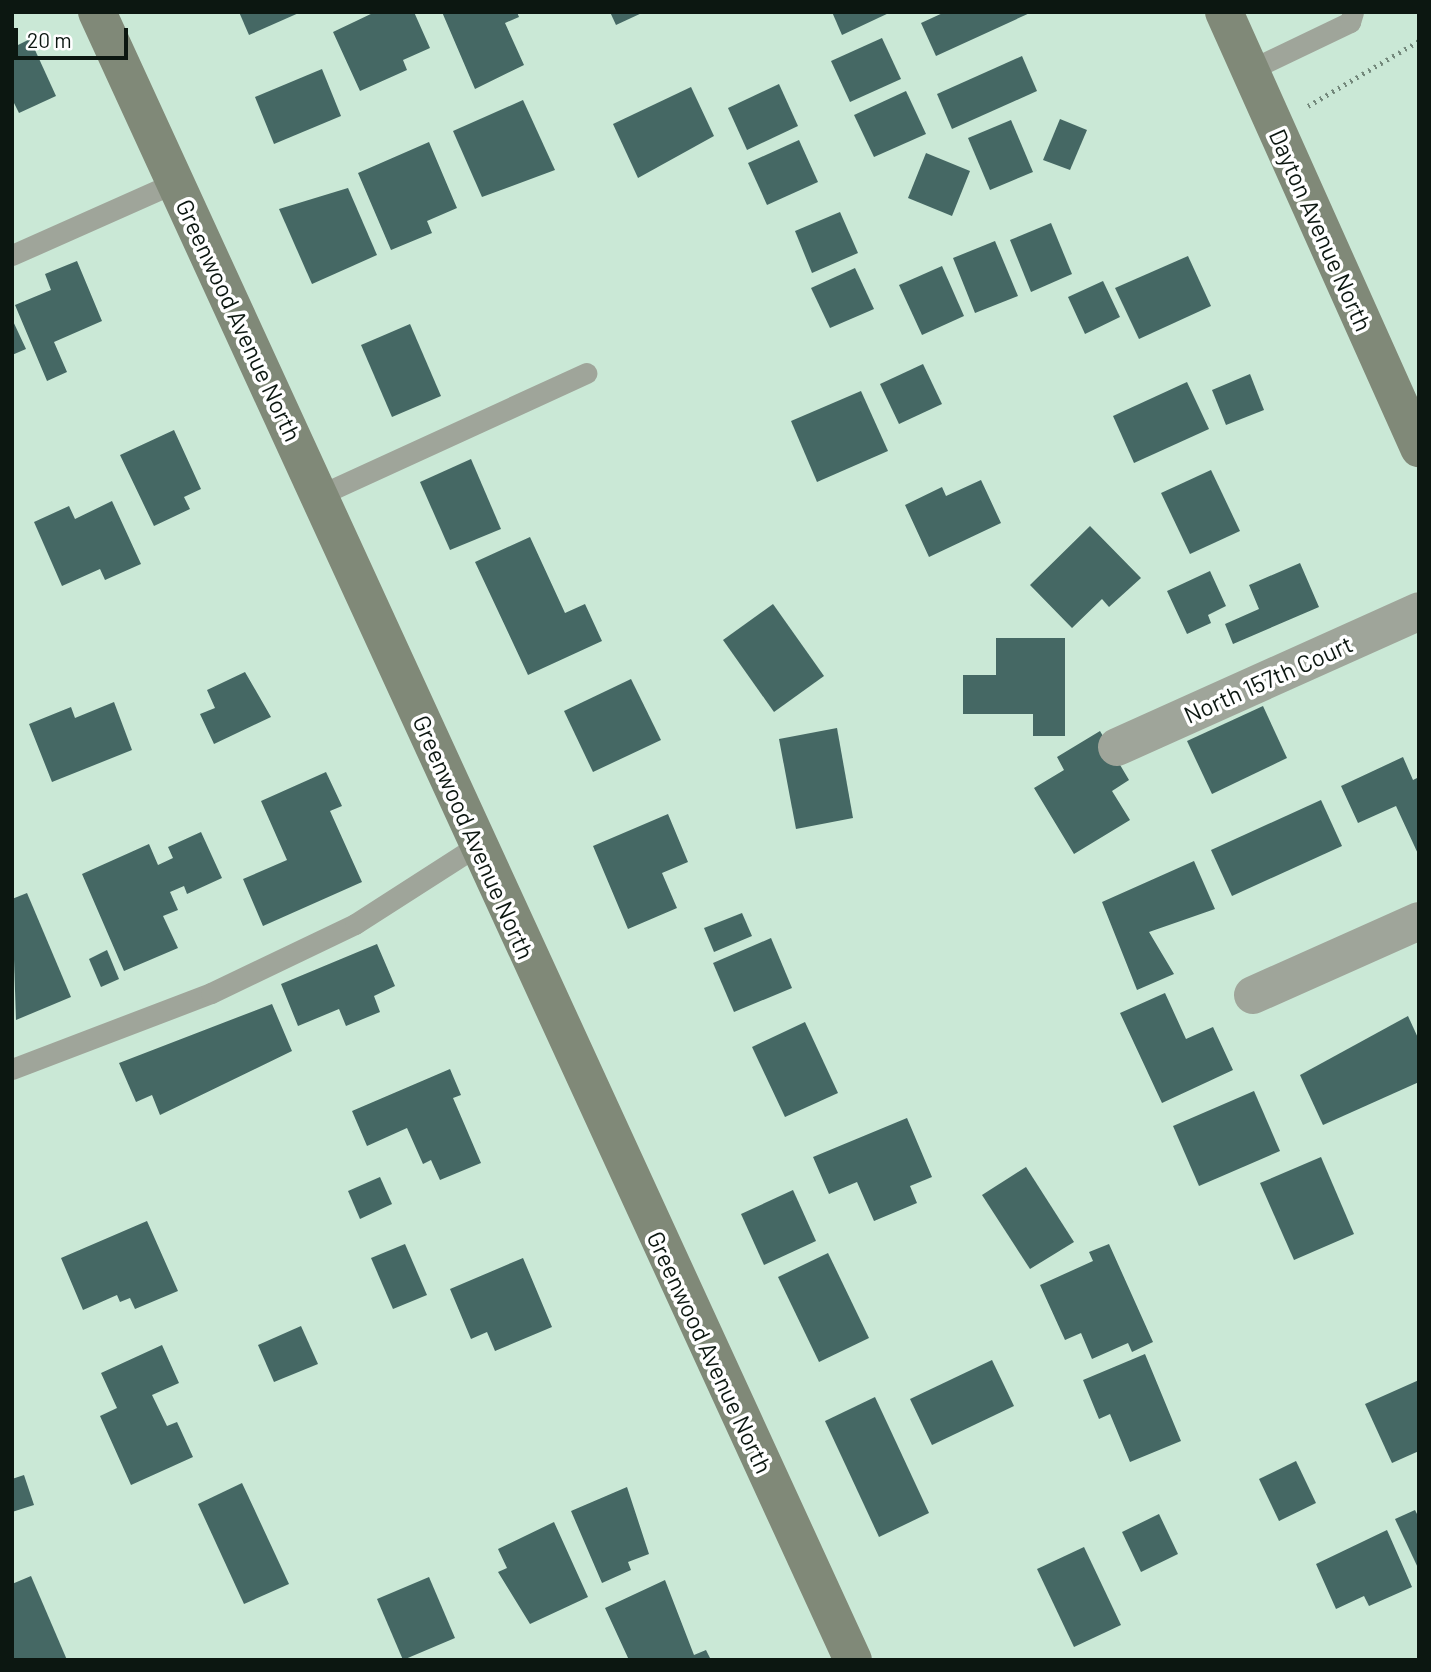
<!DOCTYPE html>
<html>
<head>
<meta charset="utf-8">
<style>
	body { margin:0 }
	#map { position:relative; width:1431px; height:1672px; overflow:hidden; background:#cae8d6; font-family:Barlow,sans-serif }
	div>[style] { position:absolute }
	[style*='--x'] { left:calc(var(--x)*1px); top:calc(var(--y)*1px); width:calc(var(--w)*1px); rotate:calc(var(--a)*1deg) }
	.building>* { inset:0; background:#456864 }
	.path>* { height:4.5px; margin-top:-2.25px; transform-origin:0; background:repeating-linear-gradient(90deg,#73887b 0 2px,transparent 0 7px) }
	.lane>* { height:21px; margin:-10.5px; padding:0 10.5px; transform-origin:10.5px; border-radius:10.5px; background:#9fa59a }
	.street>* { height:38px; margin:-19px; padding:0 19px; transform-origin:19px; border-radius:19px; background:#9fa59a }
	.secondary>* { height:38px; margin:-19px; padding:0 19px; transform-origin:19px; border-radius:19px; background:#808978 }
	span { translate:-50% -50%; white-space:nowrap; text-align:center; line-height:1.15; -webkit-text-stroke:7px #fff; paint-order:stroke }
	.street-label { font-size:24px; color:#0c1711 }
	.frame { position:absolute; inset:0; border:14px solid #0c1711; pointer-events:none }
	.scale { position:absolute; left:14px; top:28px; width:114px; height:32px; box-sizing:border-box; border:4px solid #0c1711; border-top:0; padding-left:9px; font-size:21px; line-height:24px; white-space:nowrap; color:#0c1711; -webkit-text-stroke:5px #fff; paint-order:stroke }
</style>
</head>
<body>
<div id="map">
	<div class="building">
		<div style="clip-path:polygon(239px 12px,301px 12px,249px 35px)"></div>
		<div style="clip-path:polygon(375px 12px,414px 12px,430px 48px,403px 60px,407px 70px,360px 91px,333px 32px)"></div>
		<div style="clip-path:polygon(442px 12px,517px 12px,519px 17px,505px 23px,524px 65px,475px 89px)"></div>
		<div style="clip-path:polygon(610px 12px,644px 12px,616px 25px)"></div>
		<div style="clip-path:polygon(832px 12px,891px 12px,842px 35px)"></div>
		<div style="clip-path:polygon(945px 12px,1032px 12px,936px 56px,921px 23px)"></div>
		<div style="clip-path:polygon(882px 38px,901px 79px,850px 102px,831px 61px)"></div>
		<div style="clip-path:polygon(30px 39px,56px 96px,19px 113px,12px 99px,12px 48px)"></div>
		<div style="clip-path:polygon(1022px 56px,1037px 91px,952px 129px,937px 94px)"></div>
		<div style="clip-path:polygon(322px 69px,341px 116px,274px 144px,255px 97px)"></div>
		<div style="clip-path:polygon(779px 84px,798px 126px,747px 150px,728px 108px)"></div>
		<div style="clip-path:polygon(691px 87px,714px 136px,638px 178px,613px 124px)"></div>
		<div style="clip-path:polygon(906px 91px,926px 134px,874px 157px,854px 115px)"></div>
		<div style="clip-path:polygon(523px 100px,555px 170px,482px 197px,453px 131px)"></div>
		<div style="clip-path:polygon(1060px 119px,1087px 130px,1070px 170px,1043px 160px)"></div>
		<div style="clip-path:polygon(1011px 120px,1033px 172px,990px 190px,968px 138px)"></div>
		<div style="clip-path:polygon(799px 140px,818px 182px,767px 205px,748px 163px)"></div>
		<div style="clip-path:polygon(429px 142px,457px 208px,427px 221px,432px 233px,391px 250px,358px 173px)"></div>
		<div style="clip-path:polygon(926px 153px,970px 171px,952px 216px,908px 198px)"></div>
		<div style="clip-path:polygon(348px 188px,377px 255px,312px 284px,279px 209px)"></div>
		<div style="clip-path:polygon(840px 212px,858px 253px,812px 273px,795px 231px)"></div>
		<div style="clip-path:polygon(1051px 223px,1072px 274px,1031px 292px,1010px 240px)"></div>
		<div style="clip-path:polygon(995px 241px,1018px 296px,975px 313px,953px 258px)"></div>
		<div style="clip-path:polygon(1188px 256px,1211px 306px,1139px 339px,1115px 288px)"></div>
		<div style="clip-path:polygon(77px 261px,102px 321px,54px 342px,67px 372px,47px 381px,15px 305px,51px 290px,45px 274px)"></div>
		<div style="clip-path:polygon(942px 266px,964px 316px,922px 335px,899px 285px)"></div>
		<div style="clip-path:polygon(855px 268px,874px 309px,830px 328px,811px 288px)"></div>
		<div style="clip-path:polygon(1103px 281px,1120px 317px,1085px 334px,1068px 297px)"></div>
		<div style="clip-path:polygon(12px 319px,26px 349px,12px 355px)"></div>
		<div style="clip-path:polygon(410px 324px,441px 396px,392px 417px,361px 345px)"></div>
		<div style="clip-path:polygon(923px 364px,942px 404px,899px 424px,880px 384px)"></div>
		<div style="clip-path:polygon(1250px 374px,1264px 410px,1226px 425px,1212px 390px)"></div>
		<div style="clip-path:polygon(1187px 382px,1209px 429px,1134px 463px,1113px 416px)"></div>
		<div style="clip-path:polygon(861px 391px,888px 451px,817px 482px,791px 421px)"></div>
		<div style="clip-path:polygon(174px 430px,201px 489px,184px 497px,190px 509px,154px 526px,120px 455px)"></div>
		<div style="clip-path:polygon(471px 459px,501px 529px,450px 550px,420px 482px)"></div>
		<div style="clip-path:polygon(1211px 470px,1240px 531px,1190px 554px,1161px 493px)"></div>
		<div style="clip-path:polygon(981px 480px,1001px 523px,929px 557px,905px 505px,942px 487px,946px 496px)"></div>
		<div style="clip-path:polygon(112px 501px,141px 564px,105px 580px,100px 569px,62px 586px,34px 522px,69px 506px,75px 519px)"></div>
		<div style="clip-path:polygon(1090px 526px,1141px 578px,1109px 607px,1102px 599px,1072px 628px,1030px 585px)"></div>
		<div style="clip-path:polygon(530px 537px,565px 613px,585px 604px,602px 641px,528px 675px,475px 562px)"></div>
		<div style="clip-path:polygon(1300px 563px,1319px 607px,1233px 644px,1225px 624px,1259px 609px,1249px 585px)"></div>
		<div style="clip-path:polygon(1210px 571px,1226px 606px,1208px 615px,1211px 623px,1187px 634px,1167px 591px)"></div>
		<div style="clip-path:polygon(773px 604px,824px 676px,774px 712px,723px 640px)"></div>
		<div style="clip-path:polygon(996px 638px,1065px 638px,1065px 736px,1033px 736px,1033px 714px,963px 714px,963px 675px,996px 675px)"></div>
		<div style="clip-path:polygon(245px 672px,271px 717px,214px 744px,200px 714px,215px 708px,207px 690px)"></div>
		<div style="clip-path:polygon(631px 679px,661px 740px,593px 772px,564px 711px)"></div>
		<div style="clip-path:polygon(114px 702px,132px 750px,52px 782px,29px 724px,71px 707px,75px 718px)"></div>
		<div style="clip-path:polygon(1263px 706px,1287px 758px,1212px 794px,1187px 741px)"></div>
		<div style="clip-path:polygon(837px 728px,853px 818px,796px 829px,779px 739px)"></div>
		<div style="clip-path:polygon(1100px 731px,1129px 780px,1112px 791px,1130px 820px,1074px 854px,1034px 788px,1064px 770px,1057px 757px)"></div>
		<div style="clip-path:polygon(1403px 757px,1413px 780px,1419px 777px,1419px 856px,1396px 806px,1358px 823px,1341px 786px)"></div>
		<div style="clip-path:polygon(326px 772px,342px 806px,330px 811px,362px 882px,263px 926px,243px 879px,287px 860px,261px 801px)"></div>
		<div style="clip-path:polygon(1321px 800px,1342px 846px,1232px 896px,1211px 850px)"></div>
		<div style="clip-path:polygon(668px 814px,688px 862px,662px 873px,677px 908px,628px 929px,593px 846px)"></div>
		<div style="clip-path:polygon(201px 832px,222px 878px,187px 894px,184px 886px,170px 892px,178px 910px,163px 916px,178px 948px,124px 971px,82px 874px,149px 844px,158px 865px,173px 858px,168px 847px)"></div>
		<div style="clip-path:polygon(1194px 861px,1215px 909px,1149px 932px,1174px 974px,1137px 990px,1102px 902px)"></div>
		<div style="clip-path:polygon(27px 893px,71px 997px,16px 1020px,12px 899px)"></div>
		<div style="clip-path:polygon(742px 913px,752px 936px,714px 952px,704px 928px)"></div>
		<div style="clip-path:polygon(771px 938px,792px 988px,734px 1012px,713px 963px)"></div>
		<div style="clip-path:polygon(377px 944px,395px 986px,374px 996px,380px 1012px,346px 1026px,339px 1009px,298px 1026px,281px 984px)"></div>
		<div style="clip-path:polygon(107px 950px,119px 979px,101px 987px,89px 959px)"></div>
		<div style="clip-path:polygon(1165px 993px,1186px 1039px,1213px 1027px,1233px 1070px,1162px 1103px,1120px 1013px)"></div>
		<div style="clip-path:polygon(272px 1004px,292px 1051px,160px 1115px,152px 1095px,136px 1102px,119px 1063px)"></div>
		<div style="clip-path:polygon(1408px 1016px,1419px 1040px,1419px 1082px,1323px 1125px,1300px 1075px)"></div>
		<div style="clip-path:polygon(805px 1022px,838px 1093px,785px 1117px,752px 1047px)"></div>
		<div style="clip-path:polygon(450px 1069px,461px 1095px,453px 1098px,481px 1163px,440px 1180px,431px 1160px,423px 1164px,407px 1128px,367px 1146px,352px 1111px)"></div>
		<div style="clip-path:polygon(1254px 1091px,1280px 1151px,1199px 1186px,1173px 1126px)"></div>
		<div style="clip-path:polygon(907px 1118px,932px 1177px,910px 1186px,917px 1203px,874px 1221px,857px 1182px,829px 1194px,813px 1157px)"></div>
		<div style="clip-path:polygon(1321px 1157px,1354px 1234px,1294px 1260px,1260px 1183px)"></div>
		<div style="clip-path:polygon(1026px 1167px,1074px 1242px,1030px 1269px,982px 1195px)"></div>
		<div style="clip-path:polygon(380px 1177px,392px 1204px,360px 1219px,348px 1191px)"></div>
		<div style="clip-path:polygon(793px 1190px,816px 1241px,764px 1265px,741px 1214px)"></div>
		<div style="clip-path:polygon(147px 1221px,178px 1291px,135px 1309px,130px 1298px,120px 1302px,117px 1295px,83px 1310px,61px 1258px)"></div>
		<div style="clip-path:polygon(405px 1244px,427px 1295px,393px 1309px,371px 1258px)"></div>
		<div style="clip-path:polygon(1109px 1244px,1153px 1342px,1132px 1352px,1128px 1343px,1092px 1359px,1081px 1333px,1065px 1340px,1040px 1285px,1093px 1261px,1089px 1252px)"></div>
		<div style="clip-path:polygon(828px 1253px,869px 1338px,819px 1362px,778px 1277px)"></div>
		<div style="clip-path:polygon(523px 1258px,552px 1327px,495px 1351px,487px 1332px,471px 1339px,450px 1289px)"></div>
		<div style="clip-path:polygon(301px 1326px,318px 1364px,274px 1382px,258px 1345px)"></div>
		<div style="clip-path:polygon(162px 1345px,179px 1383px,152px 1395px,167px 1426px,177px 1422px,193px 1457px,131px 1485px,100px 1416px,117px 1408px,101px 1373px)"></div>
		<div style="clip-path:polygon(1145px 1354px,1181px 1441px,1130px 1462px,1110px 1414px,1099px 1419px,1083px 1380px)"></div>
		<div style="clip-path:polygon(992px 1360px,1014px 1406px,932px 1445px,910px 1399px)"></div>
		<div style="clip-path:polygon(1419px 1380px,1419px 1451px,1392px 1463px,1365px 1404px)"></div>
		<div style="clip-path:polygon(875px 1397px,929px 1513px,879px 1537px,825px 1421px)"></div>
		<div style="clip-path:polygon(1296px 1461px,1316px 1503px,1279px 1521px,1259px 1479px)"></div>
		<div style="clip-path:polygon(24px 1475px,34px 1505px,12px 1512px,12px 1479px)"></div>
		<div style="clip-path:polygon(242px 1483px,289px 1584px,244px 1604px,198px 1504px)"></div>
		<div style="clip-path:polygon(627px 1487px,649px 1554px,628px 1562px,631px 1570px,602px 1583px,571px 1511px)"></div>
		<div style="clip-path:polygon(1415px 1510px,1419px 1518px,1419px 1570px,1395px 1519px)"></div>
		<div style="clip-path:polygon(1159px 1514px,1178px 1554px,1141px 1572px,1122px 1532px)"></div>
		<div style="clip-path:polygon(554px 1522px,588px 1597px,530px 1624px,498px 1572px,507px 1568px,498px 1549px)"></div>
		<div style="clip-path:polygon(1387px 1530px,1412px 1587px,1369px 1606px,1364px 1596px,1336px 1609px,1316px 1564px)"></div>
		<div style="clip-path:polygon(1084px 1547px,1121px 1625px,1074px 1647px,1037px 1569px)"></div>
		<div style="clip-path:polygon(31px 1576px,67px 1660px,12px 1660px,12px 1584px)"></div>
		<div style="clip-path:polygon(429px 1577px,455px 1638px,403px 1660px,377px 1599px)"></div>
		<div style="clip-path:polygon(665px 1580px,694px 1655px,706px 1650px,711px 1660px,629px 1660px,605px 1608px)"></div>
	</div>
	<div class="path">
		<div style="--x:1308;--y:106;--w:129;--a:-30.4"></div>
	</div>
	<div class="lane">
		<div style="--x:1250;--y:70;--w:111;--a:-25.6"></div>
		<div style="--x:1350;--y:22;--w:10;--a:-73"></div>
		<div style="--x:12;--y:255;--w:180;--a:-24"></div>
		<div style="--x:320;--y:495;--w:293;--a:-24.6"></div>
		<div style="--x:12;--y:1069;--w:213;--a:-20.9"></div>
		<div style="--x:211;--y:993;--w:160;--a:-25.6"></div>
		<div style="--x:355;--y:924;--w:146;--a:-32.7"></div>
	</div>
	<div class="street">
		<div style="--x:1117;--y:747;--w:331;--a:-24.2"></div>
		<div style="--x:1253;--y:995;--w:182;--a:-24"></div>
	</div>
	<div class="secondary">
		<div style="--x:97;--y:12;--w:1813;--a:65.36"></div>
		<div style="--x:1224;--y:12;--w:478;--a:65.9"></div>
	</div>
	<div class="street-label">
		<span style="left:1321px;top:230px;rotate:66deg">Dayton Avenue North</span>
		<span style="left:239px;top:320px;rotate:65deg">Greenwood Avenue North</span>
		<span style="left:1268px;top:679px;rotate:-24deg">North 157th Court</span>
		<span style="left:474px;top:837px;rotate:66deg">Greenwood Avenue North</span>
		<span style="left:710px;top:1352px;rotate:65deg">Greenwood Avenue North</span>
	</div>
	<div class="frame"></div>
	<div class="scale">20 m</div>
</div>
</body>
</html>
